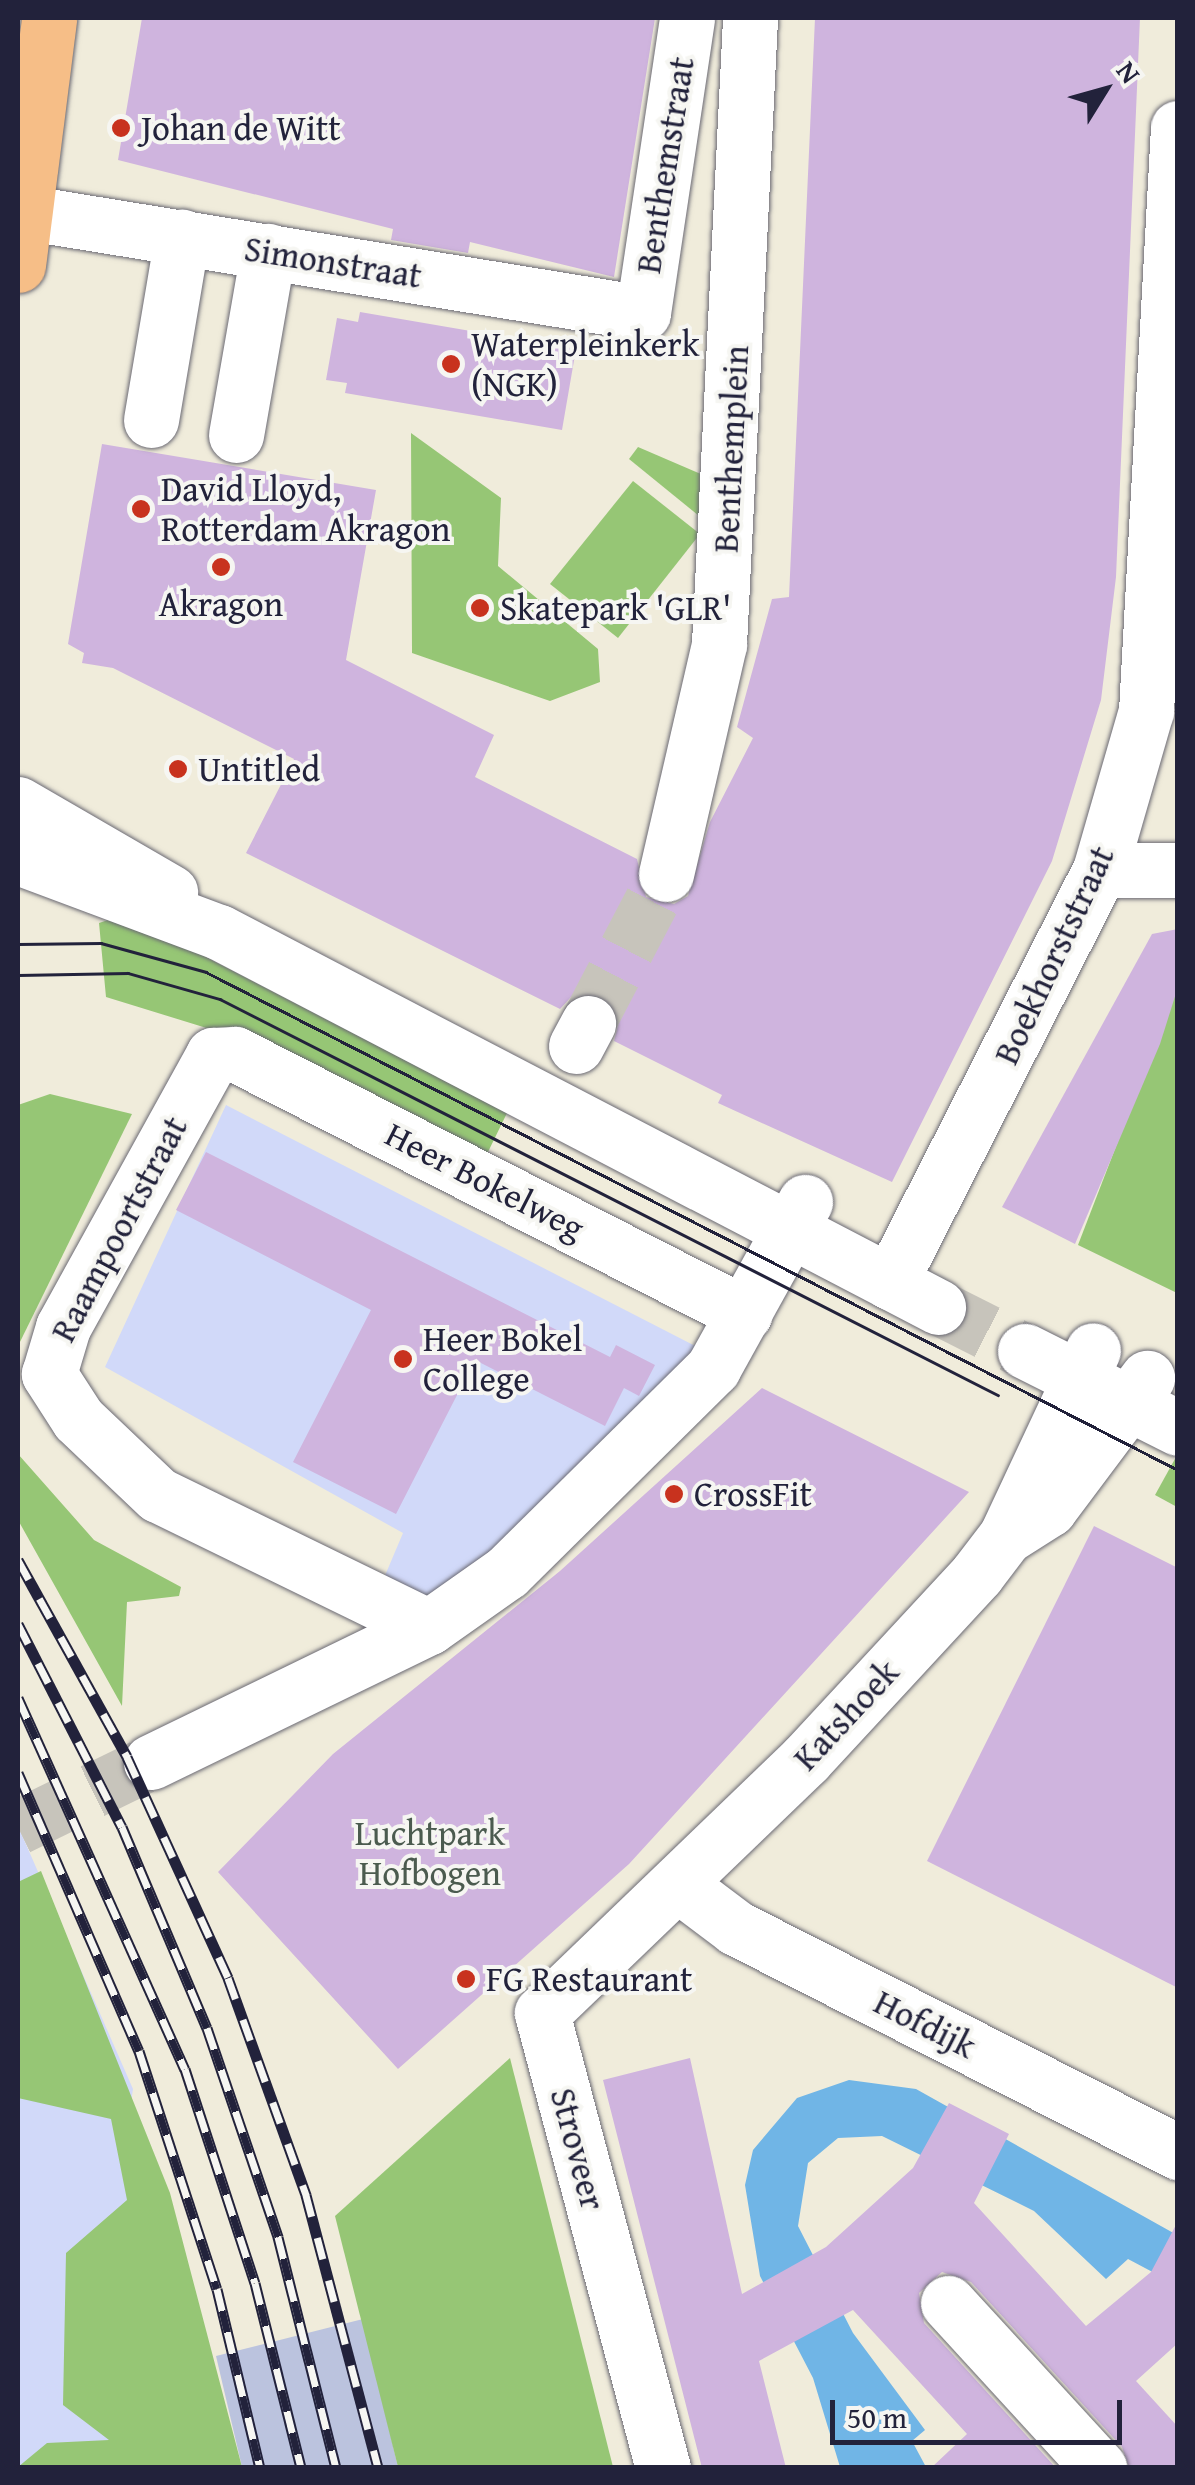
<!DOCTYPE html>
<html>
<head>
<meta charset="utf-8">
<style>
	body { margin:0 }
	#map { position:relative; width:1195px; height:2485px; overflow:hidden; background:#f0ecdb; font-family:"Gentium Book Plus",serif }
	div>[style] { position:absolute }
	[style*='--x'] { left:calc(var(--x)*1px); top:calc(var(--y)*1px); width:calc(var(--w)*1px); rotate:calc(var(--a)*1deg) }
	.built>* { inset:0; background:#d1d9f9 }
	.industrial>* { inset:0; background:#bbc3de }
	.green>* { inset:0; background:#96c675 }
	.water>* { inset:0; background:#70b5e6 }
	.building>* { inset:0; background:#cfb4de }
	.minor-tunnel>* { height:55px; margin-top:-27.5px; transform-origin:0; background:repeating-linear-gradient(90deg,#c7c4bb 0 55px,transparent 0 83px) }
	.roads { filter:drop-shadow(0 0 2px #6a6973) drop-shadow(0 0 2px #6a6973) }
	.minor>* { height:55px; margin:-27.5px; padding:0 27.5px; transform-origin:27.5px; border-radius:27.5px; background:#fff }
	.major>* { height:55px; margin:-27.5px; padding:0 27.5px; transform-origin:27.5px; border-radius:27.5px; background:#f6be87 }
	.tram>* { height:2.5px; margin:-1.25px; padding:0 1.25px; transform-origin:1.25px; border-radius:1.25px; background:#22223b }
	.rail>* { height:11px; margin-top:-5.5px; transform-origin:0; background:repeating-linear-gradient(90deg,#f6f6f2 0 22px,#22223b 0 44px); box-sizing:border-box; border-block:2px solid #22223b }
	.dots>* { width:28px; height:28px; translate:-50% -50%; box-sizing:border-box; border:5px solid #f6f6f2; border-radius:50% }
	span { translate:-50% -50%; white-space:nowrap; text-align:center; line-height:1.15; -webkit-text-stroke:8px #f6f6f2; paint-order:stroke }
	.poi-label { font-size:35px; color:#22223b }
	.left { translate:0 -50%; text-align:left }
	.street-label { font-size:35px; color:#22223b }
	.park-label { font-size:35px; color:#4b5b4f }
	.frame { position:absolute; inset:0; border:20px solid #22223b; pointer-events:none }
	.north { position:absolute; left:1055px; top:40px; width:100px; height:100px; -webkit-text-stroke:8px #f6f6f2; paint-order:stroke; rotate:53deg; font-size:28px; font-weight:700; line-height:40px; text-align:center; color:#22223b }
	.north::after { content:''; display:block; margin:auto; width:35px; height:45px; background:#22223b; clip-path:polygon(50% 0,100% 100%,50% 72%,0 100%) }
	.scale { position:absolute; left:830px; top:2400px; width:292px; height:45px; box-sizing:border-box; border:5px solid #22223b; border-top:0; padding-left:12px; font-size:30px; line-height:35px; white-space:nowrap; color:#22223b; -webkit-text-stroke:8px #f6f6f2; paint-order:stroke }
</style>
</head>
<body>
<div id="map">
	<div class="built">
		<div style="clip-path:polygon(226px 1105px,705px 1351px,433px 1608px,381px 1585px,403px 1533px,105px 1367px)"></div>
		<div style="clip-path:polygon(18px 1826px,133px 2089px,127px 2130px,178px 2467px,18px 2467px)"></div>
	</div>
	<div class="industrial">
		<div style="clip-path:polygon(363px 2319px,398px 2467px,242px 2467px,216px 2356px)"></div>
	</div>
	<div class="green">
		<div style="clip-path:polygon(411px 433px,501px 498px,498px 566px,598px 649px,600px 682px,550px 701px,412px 653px)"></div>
		<div style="clip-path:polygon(638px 447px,724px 484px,704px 520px,629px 459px)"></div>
		<div style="clip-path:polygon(633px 481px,700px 534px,618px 638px,550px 584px)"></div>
		<div style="clip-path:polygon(108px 920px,198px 953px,507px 1113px,487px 1154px,226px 1034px,106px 997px,99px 923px)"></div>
		<div style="clip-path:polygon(1177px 988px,1177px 1293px,1078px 1245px)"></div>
		<div style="clip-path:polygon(50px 1094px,132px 1114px,18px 1346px,18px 1105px)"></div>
		<div style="clip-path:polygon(18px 1454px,94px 1540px,181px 1587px,179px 1596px,127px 1602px,122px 1706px,18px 1520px)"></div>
		<div style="clip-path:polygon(1176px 1457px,1178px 1458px,1177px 1507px,1155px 1495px)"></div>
		<div style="clip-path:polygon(41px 1871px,170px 2193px,242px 2467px,18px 2467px,47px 2443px,109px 2440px,63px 2405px,66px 2253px,127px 2200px,111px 2119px,18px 2098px,18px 1882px)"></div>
		<div style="clip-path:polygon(510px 2058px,613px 2467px,398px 2467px,335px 2216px)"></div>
	</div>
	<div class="water">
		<div style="clip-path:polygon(849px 2080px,916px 2089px,1177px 2235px,1177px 2285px,1128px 2259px,1106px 2279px,1034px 2211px,882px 2136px,838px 2138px,808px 2163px,798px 2226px,853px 2333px,925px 2430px,912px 2441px,926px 2467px,840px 2467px,813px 2378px,760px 2276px,745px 2185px,753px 2150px,797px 2098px)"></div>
	</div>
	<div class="building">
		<div style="clip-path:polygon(142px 18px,655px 18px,614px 277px,470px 242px,468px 253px,391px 240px,393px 229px,118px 160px)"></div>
		<div style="clip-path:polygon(815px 18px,1140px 18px,1116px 577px,1101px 700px,1052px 861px,892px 1182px,718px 1103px,722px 1095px,614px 1041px,619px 1021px,602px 995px,572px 996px,560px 1009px,246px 853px,294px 759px,113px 668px,82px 663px,84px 653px,68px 644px,102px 444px,376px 490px,346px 660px,494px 735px,475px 777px,637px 859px,646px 897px,674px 904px,688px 896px,710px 822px,753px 738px,737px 727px,772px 599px,789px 597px)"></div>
		<div style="clip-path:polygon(360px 312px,576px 349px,562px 430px,345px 393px,347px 383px,326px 380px,337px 318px,358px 322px)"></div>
		<div style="clip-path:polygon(1178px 929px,1178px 987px,1160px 1044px,1075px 1244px,1002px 1207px,1152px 934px)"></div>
		<div style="clip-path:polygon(206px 1152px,610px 1357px,616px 1345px,655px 1365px,639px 1396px,624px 1388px,605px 1426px,475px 1360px,396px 1514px,293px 1462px,371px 1310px,176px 1210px)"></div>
		<div style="clip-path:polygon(762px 1388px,969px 1492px,629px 1864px,398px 2069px,218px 1872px,333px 1754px,560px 1571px)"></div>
		<div style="clip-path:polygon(1094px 1526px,1178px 1568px,1178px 1988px,927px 1861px)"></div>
		<div style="clip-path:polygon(690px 2058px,742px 2294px,826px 2247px,913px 2168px,949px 2103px,1009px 2134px,974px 2203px,1086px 2326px,1151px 2272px,1178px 2221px,1178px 2343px,1136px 2381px,1178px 2427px,1178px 2468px,1129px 2468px,1122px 2447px,971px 2282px,942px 2272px,919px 2293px,924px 2323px,1056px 2468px,931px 2468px,967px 2434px,853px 2310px,759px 2361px,786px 2468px,702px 2468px,603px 2080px)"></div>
	</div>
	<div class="minor-tunnel">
		<div style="--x:588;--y:1023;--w:168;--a:-62.4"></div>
		<div style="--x:938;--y:1307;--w:97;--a:26.8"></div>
		<div style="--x:18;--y:1827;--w:148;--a:-26"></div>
	</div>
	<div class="roads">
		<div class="minor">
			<div style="--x:23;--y:212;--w:628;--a:9.25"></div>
			<div style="--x:643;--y:313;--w:298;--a:-81.5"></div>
			<div style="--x:151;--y:420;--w:186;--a:-80.4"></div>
			<div style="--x:236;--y:435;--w:187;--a:-80.1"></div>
			<div style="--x:18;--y:804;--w:176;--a:30.1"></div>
			<div style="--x:18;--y:857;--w:215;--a:20.5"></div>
			<div style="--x:219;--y:932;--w:811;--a:27.54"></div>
			<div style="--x:1100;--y:870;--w:78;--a:0"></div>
			<div style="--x:666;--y:874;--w:236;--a:-77"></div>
			<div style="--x:719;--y:644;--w:627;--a:-87.16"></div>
			<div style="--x:576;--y:1046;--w:26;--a:-62"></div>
			<div style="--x:890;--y:1282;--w:462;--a:-63"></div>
			<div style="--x:1100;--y:870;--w:166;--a:-73.9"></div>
			<div style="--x:1146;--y:711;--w:584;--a:-86.86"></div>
			<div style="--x:1025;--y:1351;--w:171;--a:26.7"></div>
			<div style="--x:1008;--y:1535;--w:49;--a:-32.4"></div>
			<div style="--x:1049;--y:1509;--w:164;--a:-53.2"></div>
			<div style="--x:429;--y:1627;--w:301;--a:-154"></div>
			<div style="--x:158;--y:1495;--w:110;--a:-136.5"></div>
			<div style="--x:78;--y:1419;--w:54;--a:-122.8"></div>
			<div style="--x:49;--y:1374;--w:49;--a:-73.4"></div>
			<div style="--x:63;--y:1327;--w:311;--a:-61.1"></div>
			<div style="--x:213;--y:1055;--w:22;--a:-3"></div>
			<div style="--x:235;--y:1054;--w:572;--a:27.01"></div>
			<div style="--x:151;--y:1762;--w:309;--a:-25.9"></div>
			<div style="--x:429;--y:1627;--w:95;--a:-35.2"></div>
			<div style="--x:507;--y:1572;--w:290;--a:-44.7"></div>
			<div style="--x:713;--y:1368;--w:190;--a:-61"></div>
			<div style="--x:679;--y:1885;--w:71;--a:37"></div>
			<div style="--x:736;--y:1928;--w:496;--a:26.9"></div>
			<div style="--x:948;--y:2303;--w:224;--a:47.5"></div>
			<div style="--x:663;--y:2468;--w:471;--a:-104.9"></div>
			<div style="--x:542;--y:2013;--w:365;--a:-43.9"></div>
			<div style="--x:805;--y:1760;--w:253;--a:-47.2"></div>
			<div style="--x:977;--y:1574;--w:48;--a:-52.7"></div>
			<div style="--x:1006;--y:1536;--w:205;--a:-64.9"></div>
		</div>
		<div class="major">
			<div style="--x:18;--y:265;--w:249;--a:-82.8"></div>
		</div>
	</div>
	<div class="tram">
		<div style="--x:18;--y:944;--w:83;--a:-0.7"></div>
		<div style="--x:101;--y:943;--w:109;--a:15.4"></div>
		<div style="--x:206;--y:972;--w:1092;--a:27.13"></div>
		<div style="--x:18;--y:975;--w:110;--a:-1"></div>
		<div style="--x:128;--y:973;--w:96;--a:15.8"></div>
		<div style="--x:220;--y:999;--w:873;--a:26.98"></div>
	</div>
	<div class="rail">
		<div style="--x:18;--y:1560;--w:225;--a:61"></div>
		<div style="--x:127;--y:1757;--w:243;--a:65.4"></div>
		<div style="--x:228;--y:1978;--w:231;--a:70.2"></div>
		<div style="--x:306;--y:2195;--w:282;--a:75.2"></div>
		<div style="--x:18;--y:1624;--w:228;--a:62.9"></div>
		<div style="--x:122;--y:1827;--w:218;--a:67.1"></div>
		<div style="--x:207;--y:2028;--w:221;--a:71.2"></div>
		<div style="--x:278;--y:2237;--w:238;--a:75.9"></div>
		<div style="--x:18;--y:1698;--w:407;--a:65.8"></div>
		<div style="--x:185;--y:2069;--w:225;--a:71.9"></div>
		<div style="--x:255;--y:2283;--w:191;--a:76"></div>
		<div style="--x:18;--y:1773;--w:303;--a:66.5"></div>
		<div style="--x:139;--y:2051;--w:250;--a:71.9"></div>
		<div style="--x:217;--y:2289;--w:184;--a:76.5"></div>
	</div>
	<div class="dots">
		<div style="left:121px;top:128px;background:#c8321e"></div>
		<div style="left:451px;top:364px;background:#c8321e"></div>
		<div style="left:141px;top:509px;background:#c8321e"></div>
		<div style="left:221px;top:567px;background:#c8321e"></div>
		<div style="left:480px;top:608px;background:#c8321e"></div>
		<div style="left:178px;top:769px;background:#c8321e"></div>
		<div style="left:403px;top:1359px;background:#c8321e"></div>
		<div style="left:674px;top:1494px;background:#c8321e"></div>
		<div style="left:466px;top:1979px;background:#c8321e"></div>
	</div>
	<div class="poi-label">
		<span class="left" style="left:141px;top:128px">Johan de Witt</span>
		<span class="left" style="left:471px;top:364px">Waterpleinkerk<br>(NGK)</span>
		<span class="left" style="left:161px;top:509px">David Lloyd,<br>Rotterdam Akragon</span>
		<span style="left:221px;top:604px">Akragon</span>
		<span class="left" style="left:500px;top:608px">Skatepark 'GLR'</span>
		<span class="left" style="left:198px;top:769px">Untitled</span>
		<span class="left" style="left:423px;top:1359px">Heer Bokel<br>College</span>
		<span class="left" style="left:694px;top:1494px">CrossFit</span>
		<span class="left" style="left:486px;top:1979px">FG Restaurant</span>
	</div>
	<div class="street-label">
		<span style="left:665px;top:165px;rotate:-81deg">Benthemstraat</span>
		<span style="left:333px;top:262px;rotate:9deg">Simonstraat</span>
		<span style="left:731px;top:449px;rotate:-87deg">Benthemplein</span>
		<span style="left:1054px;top:955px;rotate:-65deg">Boekhorststraat</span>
		<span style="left:485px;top:1181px;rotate:27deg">Heer Bokelweg</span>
		<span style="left:119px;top:1229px;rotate:-62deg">Raampoortstraat</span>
		<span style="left:846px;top:1715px;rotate:-47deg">Katshoek</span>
		<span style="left:925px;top:2024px;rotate:27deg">Hofdijk</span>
		<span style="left:578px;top:2149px;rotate:75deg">Stroveer</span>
	</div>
	<div class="park-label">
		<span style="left:430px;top:1853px">Luchtpark<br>Hofbogen</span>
	</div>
	<div class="frame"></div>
	<div class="north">N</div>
	<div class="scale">50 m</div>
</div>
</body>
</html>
